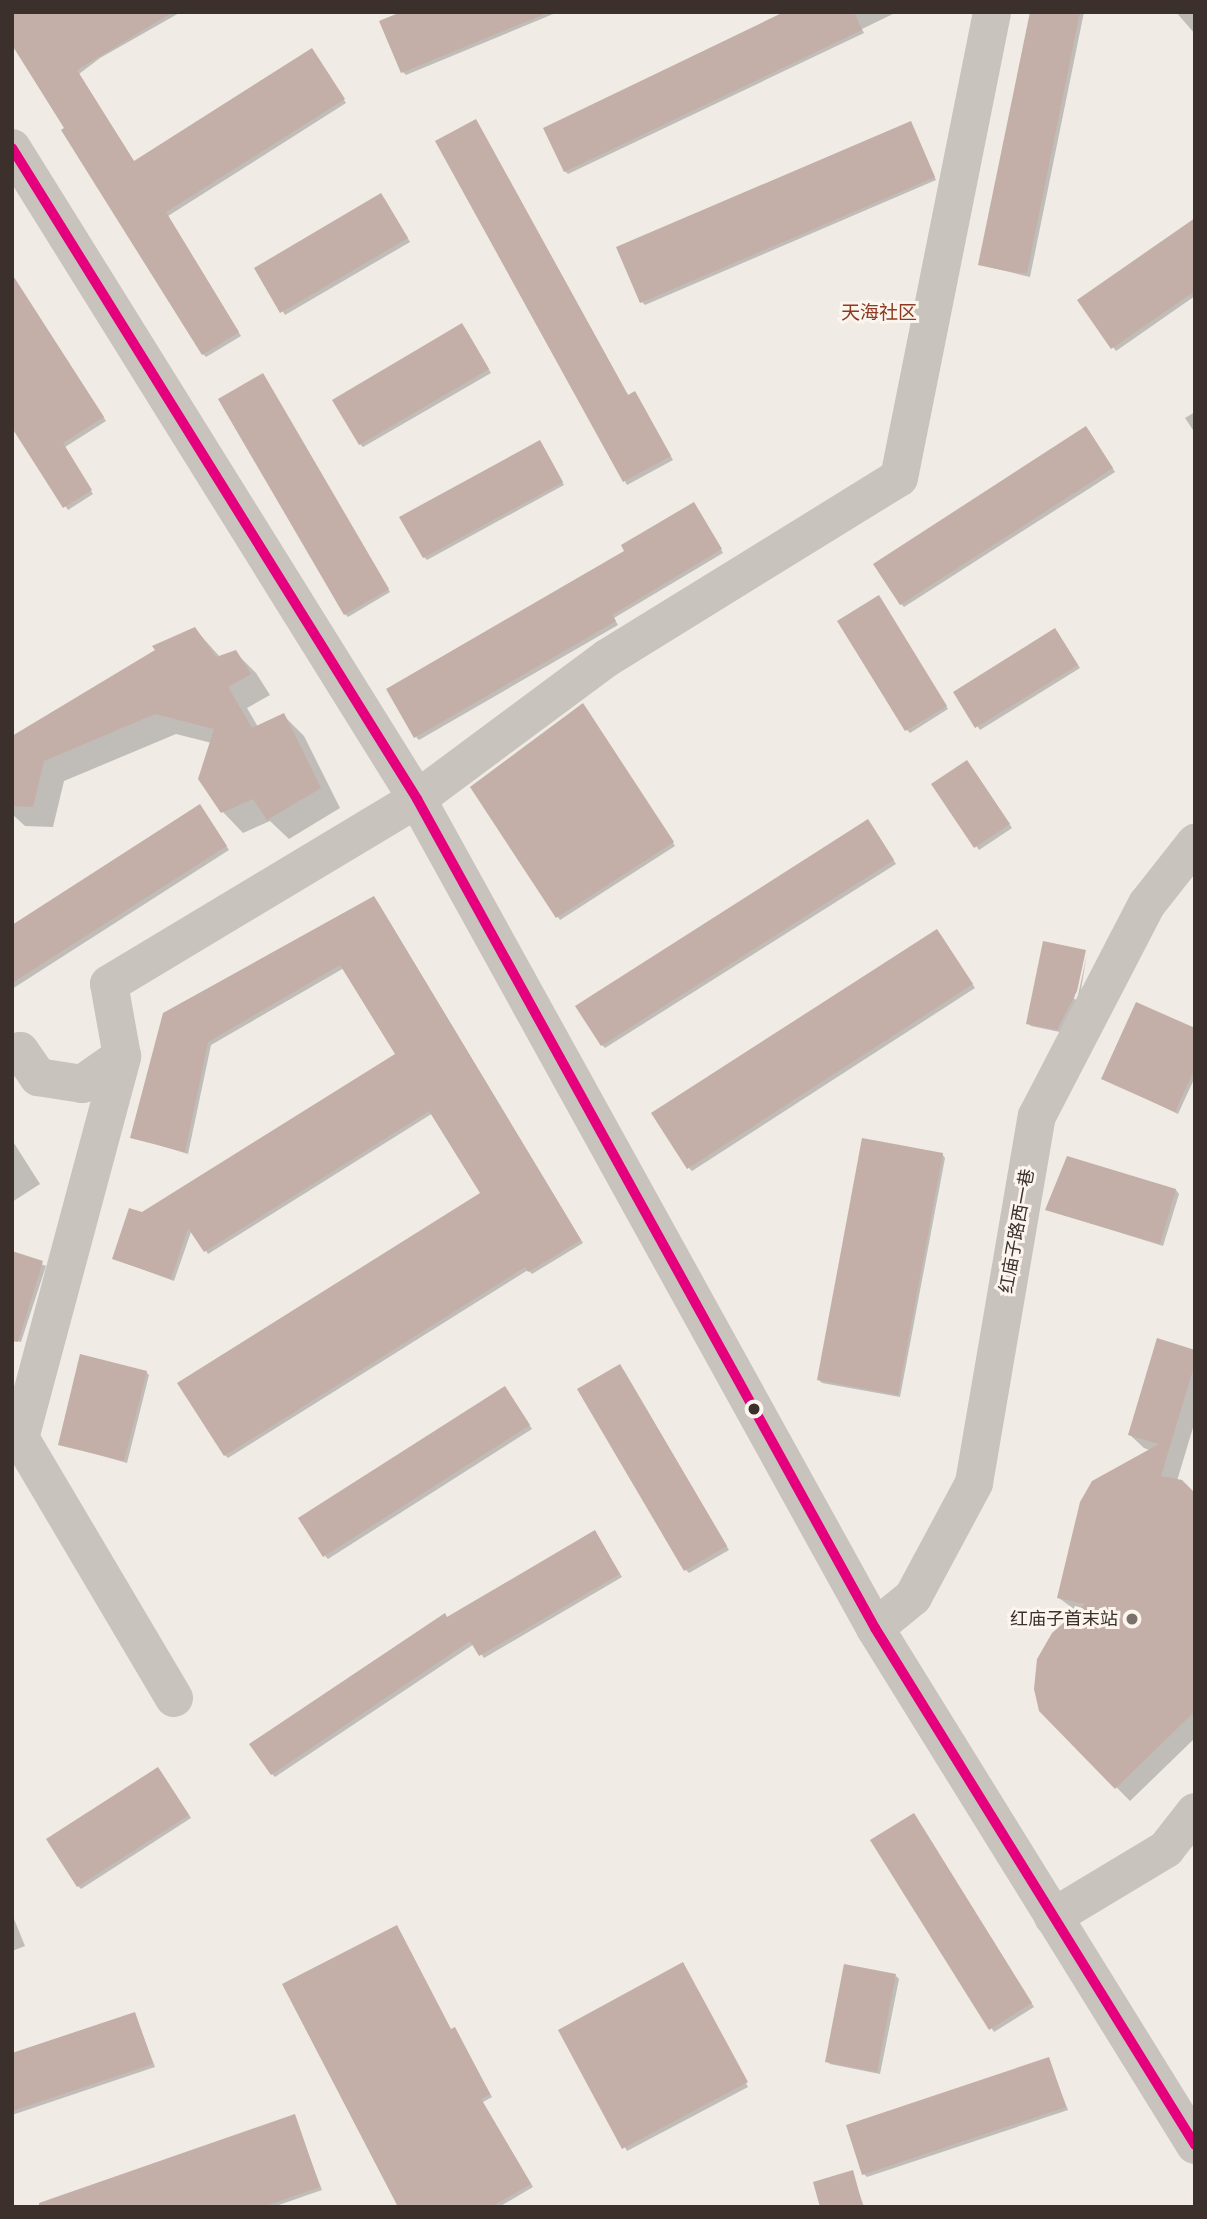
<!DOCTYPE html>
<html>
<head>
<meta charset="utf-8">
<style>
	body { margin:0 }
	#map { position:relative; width:1207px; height:2219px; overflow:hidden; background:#f0ebe5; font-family:"Work Sans","Noto Sans SC",sans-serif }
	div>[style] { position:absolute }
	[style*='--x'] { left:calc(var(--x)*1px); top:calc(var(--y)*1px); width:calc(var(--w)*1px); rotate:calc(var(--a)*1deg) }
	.shadow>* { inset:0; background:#0003 }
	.building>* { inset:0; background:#c3afa7 }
	.minor>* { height:38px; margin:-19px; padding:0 19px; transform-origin:19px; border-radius:19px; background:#c9c3be }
	.bus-1>* { height:10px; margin:-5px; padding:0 5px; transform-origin:5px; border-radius:5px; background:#e5007d }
	.dots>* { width:19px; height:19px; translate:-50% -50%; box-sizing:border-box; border:4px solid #fbf5ee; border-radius:50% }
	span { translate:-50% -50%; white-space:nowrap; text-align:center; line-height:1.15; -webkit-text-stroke:6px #fbf5ee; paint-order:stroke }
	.street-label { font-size:18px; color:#3b302b }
	.poi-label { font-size:18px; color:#3b302b }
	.right { translate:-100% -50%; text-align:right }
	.neighbourhood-label { font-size:19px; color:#8c3b22 }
	.frame { position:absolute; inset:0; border:14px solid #3b302b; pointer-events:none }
</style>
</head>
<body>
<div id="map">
	<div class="shadow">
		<div style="clip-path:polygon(12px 12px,181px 12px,100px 58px,79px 74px,135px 163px,315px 54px,346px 103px,168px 216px,241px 336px,206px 357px,203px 354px,63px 131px,66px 129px)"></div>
		<div style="clip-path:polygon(406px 12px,558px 12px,406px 75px,403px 72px)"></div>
		<div style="clip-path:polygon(786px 12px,897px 12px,862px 29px,864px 33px,568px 174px,565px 171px)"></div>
		<div style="clip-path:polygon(1032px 12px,1084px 12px,1030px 277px,980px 265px)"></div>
		<div style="clip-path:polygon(1176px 12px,1195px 12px,1195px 34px)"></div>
		<div style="clip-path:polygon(910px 123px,936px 180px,645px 305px,642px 302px)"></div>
		<div style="clip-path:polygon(478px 124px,629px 397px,638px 397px,673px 460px,627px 485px,437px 142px)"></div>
		<div style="clip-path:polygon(384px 198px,410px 242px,285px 315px,256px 269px)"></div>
		<div style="clip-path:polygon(1195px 220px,1195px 296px,1116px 351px,1113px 347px)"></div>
		<div style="clip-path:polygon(12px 275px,106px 421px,65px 447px,93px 494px,68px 510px,12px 425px)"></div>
		<div style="clip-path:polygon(465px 328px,491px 373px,363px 447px,360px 444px)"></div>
		<div style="clip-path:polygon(263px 375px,390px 592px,348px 617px,345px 614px)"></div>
		<div style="clip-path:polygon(1195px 412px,1195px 433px,1185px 418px)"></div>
		<div style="clip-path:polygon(1089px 431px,1115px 472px,904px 607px,901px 604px)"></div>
		<div style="clip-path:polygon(542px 445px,564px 485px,427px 560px,424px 557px)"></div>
		<div style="clip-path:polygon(696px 507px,723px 553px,614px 618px,618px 625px,419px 740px,416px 737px,627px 552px)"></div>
		<div style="clip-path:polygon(881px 601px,948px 709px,910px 733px,907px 730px)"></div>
		<div style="clip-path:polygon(195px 629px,220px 657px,235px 652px,256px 673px,270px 695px,247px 708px,258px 727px,283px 715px,304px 736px,340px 808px,289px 839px,270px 821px,243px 833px,223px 812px,212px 743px,176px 734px,64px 781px,53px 827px,25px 826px,12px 814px,12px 738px)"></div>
		<div style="clip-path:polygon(1058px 633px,1080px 668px,980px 730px,955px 693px)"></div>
		<div style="clip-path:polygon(586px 708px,675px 846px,560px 920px,473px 787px)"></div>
		<div style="clip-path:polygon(970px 765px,1012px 828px,979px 850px,934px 785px)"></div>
		<div style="clip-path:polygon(200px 806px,229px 850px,12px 989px,12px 926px)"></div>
		<div style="clip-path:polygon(871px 824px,896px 864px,605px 1048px,602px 1045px)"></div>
		<div style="clip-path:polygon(377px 901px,583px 1243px,532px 1274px,528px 1270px,228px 1458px,225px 1455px,482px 1194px,433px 1113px,208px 1254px,192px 1229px,174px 1281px,114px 1259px,142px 1214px,397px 1055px,344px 968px,211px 1045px,188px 1154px,132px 1137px,165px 1014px)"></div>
		<div style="clip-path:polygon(940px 934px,975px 988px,692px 1171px,689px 1168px)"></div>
		<div style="clip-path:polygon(1084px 952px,1074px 999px,1077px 1000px,1060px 1032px,1031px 1026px,1028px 1023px)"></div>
		<div style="clip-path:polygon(1087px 954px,1080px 995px,1077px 1000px)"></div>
		<div style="clip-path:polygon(1195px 1030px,1195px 1077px,1178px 1114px,1103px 1078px)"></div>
		<div style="clip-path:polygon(12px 1140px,40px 1184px,12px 1202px)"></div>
		<div style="clip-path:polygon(942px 1154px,945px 1158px,900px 1397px,822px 1383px,819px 1380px)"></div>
		<div style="clip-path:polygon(1176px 1190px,1179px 1194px,1163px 1246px,1047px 1210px)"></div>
		<div style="clip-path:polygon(12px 1253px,46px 1266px,21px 1342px,12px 1339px)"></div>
		<div style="clip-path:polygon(1195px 1351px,1195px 1421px,1170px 1504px,1195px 1495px,1195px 1738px,1130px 1801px,1040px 1710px,1078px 1612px,1059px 1598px,1152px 1451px,1144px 1448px,1130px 1435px)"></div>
		<div style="clip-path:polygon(623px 1369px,729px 1550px,689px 1573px,686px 1570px)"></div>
		<div style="clip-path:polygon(146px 1372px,149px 1375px,127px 1463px,60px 1444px)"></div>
		<div style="clip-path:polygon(508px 1392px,532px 1429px,328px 1559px,325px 1556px)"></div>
		<div style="clip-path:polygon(597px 1536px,622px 1577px,484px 1658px,474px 1644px,275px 1777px,272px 1774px,447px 1618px)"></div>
		<div style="clip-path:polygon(161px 1772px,191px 1818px,81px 1889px,78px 1886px)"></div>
		<div style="clip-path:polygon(916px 1818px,1034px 2007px,994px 2032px,872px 1841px)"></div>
		<div style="clip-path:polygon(12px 1914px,25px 1946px,12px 1951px)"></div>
		<div style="clip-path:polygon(683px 1966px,748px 2087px,627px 2151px,560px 2030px)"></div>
		<div style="clip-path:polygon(896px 1976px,899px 1979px,880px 2074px,830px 2064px,827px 2061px)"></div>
		<div style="clip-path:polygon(135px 2014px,155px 2067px,12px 2115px,12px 2055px)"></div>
		<div style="clip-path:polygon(455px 2029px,492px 2097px,483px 2102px,533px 2187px,499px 2207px,400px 2207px,452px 2031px)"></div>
		<div style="clip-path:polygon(1048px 2059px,1068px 2110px,867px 2177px,864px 2174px)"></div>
		<div style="clip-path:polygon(294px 2116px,322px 2190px,273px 2207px,33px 2207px)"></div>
		<div style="clip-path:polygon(852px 2172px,864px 2207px,821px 2207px)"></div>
	</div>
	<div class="building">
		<div style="clip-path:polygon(12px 12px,173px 12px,77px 70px,134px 161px,312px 48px,345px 99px,166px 212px,239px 332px,202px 355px,61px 130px,64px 128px,12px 45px)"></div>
		<div style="clip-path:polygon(401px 12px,547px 12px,547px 13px,401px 73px,379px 21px)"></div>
		<div style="clip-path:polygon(784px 12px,854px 12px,862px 30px,564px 172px,543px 128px)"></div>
		<div style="clip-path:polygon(1030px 12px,1080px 12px,1027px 273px,1017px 273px,978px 265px)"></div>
		<div style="clip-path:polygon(476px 119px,628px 395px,635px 391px,671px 456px,623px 482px,435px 141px)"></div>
		<div style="clip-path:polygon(911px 121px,935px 177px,640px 303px,616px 247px)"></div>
		<div style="clip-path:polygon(381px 193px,408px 238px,280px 313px,254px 268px)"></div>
		<div style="clip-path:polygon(1195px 218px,1195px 291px,1111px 349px,1077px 300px)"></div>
		<div style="clip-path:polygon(12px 274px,104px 417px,63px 443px,92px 490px,63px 508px,12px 428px)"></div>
		<div style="clip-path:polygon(462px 323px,489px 369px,359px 445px,332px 400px)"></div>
		<div style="clip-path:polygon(263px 373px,389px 589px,344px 615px,218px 399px)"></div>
		<div style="clip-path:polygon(1086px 426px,1113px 468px,900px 605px,873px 564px)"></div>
		<div style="clip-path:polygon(540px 440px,563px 482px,423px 558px,399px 517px)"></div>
		<div style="clip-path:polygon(694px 502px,722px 549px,612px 615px,616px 621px,414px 738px,386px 689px,624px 551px,621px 545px)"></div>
		<div style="clip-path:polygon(879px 595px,947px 706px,905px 731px,837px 621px)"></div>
		<div style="clip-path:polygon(195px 627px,216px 657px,236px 650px,251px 674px,228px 687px,252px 728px,284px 713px,321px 788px,267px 820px,253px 799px,221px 813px,198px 779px,214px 729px,155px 714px,44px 761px,33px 807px,12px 806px,12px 736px,155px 650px,152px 646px)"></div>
		<div style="clip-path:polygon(1055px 628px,1078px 665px,975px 728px,953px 692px)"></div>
		<div style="clip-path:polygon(583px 703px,674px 842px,556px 918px,470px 787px)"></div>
		<div style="clip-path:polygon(967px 760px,1010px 824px,974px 848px,931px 784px)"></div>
		<div style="clip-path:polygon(200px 804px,227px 846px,12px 983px,12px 925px)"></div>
		<div style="clip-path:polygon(868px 819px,894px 860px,601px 1046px,575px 1006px)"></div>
		<div style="clip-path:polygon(374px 896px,581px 1240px,528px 1272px,525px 1267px,224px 1456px,177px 1383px,480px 1193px,429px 1111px,204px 1252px,188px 1228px,171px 1279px,112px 1259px,129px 1208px,142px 1212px,395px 1054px,340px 965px,208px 1042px,185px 1152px,130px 1138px,163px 1013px)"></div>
		<div style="clip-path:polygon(937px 929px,973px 984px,687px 1169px,651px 1113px)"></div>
		<div style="clip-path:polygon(1043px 941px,1086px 950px,1077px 991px,1057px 1030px,1026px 1024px)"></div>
		<div style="clip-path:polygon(1136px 1002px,1195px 1028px,1195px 1068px,1175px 1112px,1101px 1079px)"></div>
		<div style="clip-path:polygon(862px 1138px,943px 1153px,898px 1395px,817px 1380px)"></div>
		<div style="clip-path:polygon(1067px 1156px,1176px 1189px,1160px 1244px,1045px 1210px)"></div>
		<div style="clip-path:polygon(12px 1251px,43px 1261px,18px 1342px,12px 1341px)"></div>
		<div style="clip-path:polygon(1157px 1338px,1195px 1350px,1195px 1363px,1161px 1476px,1182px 1480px,1195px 1493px,1195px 1711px,1115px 1789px,1039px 1711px,1034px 1689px,1037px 1659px,1052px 1633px,1085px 1604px,1057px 1598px,1080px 1502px,1092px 1481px,1159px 1444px,1128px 1435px)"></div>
		<div style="clip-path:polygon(80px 1354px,147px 1371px,124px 1461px,58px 1445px)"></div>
		<div style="clip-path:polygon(620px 1364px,727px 1546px,684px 1571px,577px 1389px)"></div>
		<div style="clip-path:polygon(505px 1386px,530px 1425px,323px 1557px,298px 1518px)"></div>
		<div style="clip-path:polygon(595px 1530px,620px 1574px,479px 1656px,470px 1641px,271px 1775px,249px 1744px,445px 1613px,447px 1617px)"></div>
		<div style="clip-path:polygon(158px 1767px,189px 1815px,77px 1887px,46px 1839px)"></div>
		<div style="clip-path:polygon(914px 1813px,1032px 2003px,989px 2030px,870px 1840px)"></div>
		<div style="clip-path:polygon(397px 1925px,451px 2029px,455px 2027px,490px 2094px,481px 2099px,531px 2184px,491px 2207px,398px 2207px,282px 1984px)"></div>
		<div style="clip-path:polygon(683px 1962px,748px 2082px,622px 2149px,558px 2030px)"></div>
		<div style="clip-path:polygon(844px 1964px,896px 1974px,877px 2072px,825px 2062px)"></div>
		<div style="clip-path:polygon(135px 2012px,153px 2064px,12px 2111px,12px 2053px)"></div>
		<div style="clip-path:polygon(1049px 2057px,1066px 2107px,862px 2175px,846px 2125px)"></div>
		<div style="clip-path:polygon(295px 2114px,320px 2187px,262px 2207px,39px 2207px,39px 2203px)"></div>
		<div style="clip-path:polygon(853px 2170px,863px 2207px,820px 2207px,813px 2182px)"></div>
	</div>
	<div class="minor">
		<div style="--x:12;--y:148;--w:767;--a:58.11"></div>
		<div style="--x:417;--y:799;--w:947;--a:61.08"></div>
		<div style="--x:875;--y:1628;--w:608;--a:58.24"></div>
		<div style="--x:12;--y:1055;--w:9;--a:-27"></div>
		<div style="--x:20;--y:1051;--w:32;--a:55"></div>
		<div style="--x:38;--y:1077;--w:45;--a:9"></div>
		<div style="--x:82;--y:1084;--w:49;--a:-35"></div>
		<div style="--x:875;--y:1628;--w:49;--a:-39.2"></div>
		<div style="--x:913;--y:1597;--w:129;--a:-61.8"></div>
		<div style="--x:974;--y:1483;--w:372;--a:-80.3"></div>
		<div style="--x:1037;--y:1116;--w:239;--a:-62.6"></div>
		<div style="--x:1147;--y:904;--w:78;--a:-51.8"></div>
		<div style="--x:174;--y:1698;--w:302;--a:-120.6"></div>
		<div style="--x:20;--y:1438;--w:395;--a:-75"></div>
		<div style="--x:122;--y:1056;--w:73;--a:-100.2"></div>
		<div style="--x:109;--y:984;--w:359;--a:-31"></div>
		<div style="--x:417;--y:799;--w:237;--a:-36.6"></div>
		<div style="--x:607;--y:658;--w:343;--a:-31.7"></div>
		<div style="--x:899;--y:478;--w:475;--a:-78.7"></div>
		<div style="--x:1053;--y:1917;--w:132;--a:-31"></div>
		<div style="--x:1166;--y:1849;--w:47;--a:-51.9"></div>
	</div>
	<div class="bus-1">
		<div style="--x:12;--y:148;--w:767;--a:58.11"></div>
		<div style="--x:417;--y:799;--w:947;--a:61.08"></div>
		<div style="--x:875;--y:1628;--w:608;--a:58.24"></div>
	</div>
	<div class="dots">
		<div style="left:754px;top:1409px;background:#3b302b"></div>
		<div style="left:1132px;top:1619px;background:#7a716c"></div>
	</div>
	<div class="street-label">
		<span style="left:1017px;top:1231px;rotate:-80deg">红庙子路西一巷</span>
	</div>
	<div class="poi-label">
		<span class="right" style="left:1118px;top:1619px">红庙子首末站</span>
	</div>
	<div class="neighbourhood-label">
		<span style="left:879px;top:313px">天海社区</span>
	</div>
	<div class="frame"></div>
</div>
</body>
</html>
